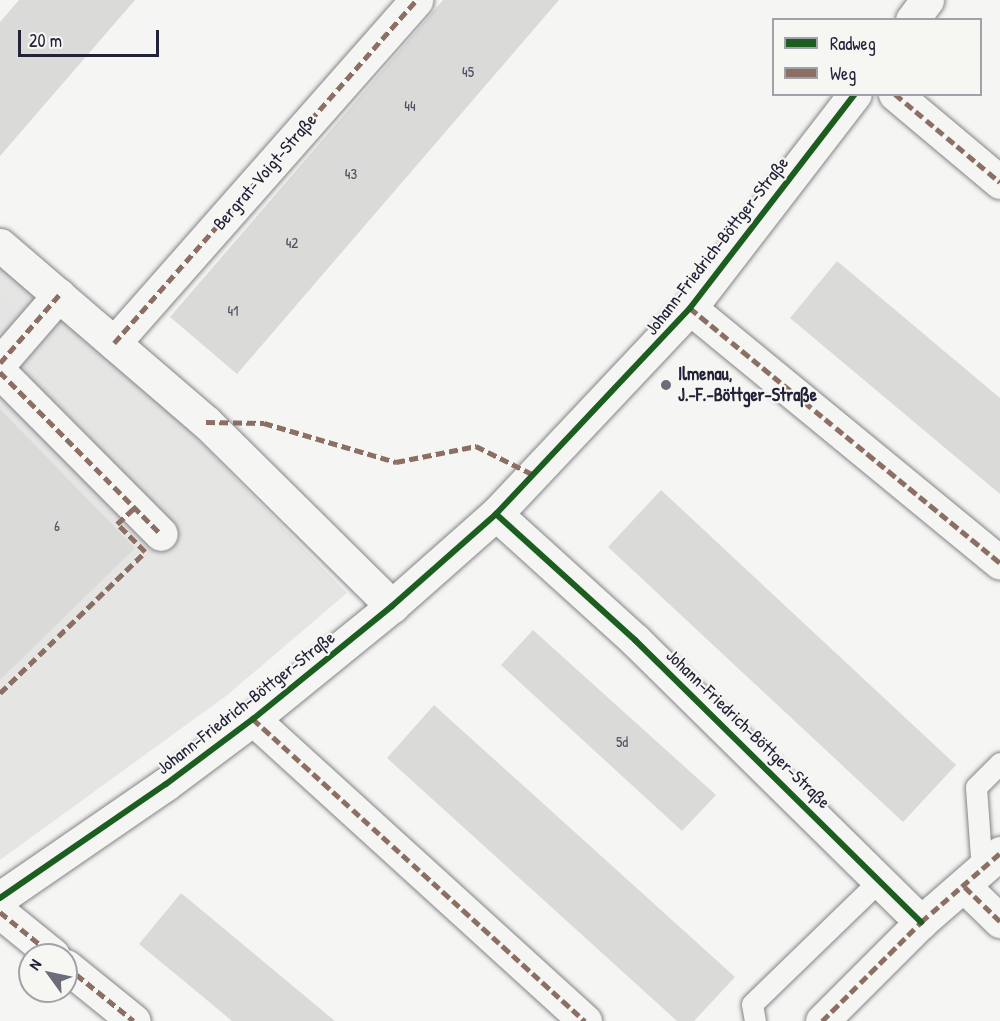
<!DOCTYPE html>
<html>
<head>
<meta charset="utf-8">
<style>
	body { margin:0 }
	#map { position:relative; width:1000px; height:1021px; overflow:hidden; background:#f5f5f3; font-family:"Patrick Hand",sans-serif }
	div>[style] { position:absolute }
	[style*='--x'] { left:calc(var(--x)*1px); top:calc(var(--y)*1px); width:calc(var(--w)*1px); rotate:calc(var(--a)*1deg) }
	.built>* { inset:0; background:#e5e5e4 }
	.green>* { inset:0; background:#e4e4e4 }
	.building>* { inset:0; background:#dadad9 }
	.roads { filter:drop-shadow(0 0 2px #858589) drop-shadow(0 0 2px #858589) }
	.lane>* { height:21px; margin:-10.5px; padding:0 10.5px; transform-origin:10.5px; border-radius:10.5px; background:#f5f5f3 }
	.street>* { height:33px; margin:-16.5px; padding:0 16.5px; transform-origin:16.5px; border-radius:16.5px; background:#f5f5f3 }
	.secondary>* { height:33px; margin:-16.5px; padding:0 16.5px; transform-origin:16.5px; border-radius:16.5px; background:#f5f5f3 }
	.quiet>* { height:4.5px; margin-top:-2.25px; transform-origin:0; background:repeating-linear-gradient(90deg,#8d6e63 0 9px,transparent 0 13.5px) }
	.cycleway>* { height:6px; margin:-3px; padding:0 3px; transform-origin:3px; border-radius:3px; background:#1b5e20 }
	.dots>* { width:16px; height:16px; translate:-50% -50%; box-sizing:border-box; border:3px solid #f6f6f2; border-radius:50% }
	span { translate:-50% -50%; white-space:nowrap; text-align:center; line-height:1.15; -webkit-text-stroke:4.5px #f6f6f2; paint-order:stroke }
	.number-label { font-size:15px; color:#505062 }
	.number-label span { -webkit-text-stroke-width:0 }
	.street-label { font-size:18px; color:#22223b }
	.poi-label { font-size:18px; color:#22223b; font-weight:700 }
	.left { translate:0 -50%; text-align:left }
	.legend { position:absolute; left:772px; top:18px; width:210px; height:78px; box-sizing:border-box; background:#f6f6f2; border:2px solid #a1a1a9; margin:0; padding:8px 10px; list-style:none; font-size:18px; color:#22223b }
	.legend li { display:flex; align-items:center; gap:12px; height:30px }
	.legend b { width:30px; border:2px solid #a1a1a9 }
	.north { position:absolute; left:18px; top:943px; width:60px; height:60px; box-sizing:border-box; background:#f6f6f2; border:2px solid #a1a1a9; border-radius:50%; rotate:303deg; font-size:16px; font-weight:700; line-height:24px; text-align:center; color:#22223b }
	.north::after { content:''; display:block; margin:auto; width:21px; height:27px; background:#6c6c7b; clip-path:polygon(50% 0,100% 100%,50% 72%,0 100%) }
	.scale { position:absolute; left:18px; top:30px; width:141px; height:27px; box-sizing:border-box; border:3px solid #22223b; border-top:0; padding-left:8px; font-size:18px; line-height:21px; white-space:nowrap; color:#22223b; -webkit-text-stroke:4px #f6f6f2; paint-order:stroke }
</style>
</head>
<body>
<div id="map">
	<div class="built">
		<div style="clip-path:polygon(0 266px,154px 394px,347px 593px,226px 696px,0 860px)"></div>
	</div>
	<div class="green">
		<div style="clip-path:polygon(0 292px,15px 305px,16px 318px,3px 335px)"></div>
	</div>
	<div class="building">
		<div style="clip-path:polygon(19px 0,135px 0,0 156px,0 22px)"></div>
		<div style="clip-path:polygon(443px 0,559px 0,237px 374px,170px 317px)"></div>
		<div style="clip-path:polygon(837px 261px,1000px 398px,1000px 494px,790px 318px)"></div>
		<div style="clip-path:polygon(0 409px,135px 548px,0 680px)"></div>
		<div style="clip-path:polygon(661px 490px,956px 765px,903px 822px,608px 547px)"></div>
		<div style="clip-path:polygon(533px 630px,716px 795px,682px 831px,501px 665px)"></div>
		<div style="clip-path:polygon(434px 705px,735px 977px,694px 1021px,677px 1021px,387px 758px)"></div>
		<div style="clip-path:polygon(181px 893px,335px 1021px,232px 1021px,190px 986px,139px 944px)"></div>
	</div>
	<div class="roads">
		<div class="lane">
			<div style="--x:982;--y:871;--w:84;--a:-94.1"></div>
			<div style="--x:976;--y:787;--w:34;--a:-45"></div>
			<div style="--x:755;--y:1021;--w:17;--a:-100"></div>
			<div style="--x:752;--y:1004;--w:178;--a:-44.1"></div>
		</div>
		<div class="street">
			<div style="--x:895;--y:94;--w:137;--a:40"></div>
			<div style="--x:0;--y:245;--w:272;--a:40.7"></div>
			<div style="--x:206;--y:422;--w:262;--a:44.7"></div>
			<div style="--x:690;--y:308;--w:401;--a:39.4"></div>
			<div style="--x:114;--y:343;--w:457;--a:-48.6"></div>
			<div style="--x:0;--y:363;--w:90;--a:-49.1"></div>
			<div style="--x:0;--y:372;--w:228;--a:45.2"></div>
			<div style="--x:496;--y:514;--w:188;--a:42.2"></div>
			<div style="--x:635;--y:640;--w:402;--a:44.6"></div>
			<div style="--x:253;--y:719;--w:449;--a:42.3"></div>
			<div style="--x:965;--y:887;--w:49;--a:44.2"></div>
			<div style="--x:0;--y:912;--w:68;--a:39.1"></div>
			<div style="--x:66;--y:966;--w:87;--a:39"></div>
			<div style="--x:822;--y:1021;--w:140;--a:-45"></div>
			<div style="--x:921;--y:922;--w:105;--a:-41.1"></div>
		</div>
		<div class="secondary">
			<div style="--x:912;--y:20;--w:25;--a:-53"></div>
			<div style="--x:0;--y:898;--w:201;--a:-34.5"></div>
			<div style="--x:166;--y:784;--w:109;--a:-36.8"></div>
			<div style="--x:253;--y:719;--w:179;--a:-39.1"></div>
			<div style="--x:392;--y:606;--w:139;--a:-41.5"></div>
			<div style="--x:496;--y:514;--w:283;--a:-46.7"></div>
			<div style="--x:690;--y:308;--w:270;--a:-52.4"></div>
		</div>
	</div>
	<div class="quiet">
		<div style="--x:895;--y:94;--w:137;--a:40"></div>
		<div style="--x:690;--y:308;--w:401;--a:39.4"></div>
		<div style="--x:114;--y:343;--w:457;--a:-48.6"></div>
		<div style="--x:0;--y:363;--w:90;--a:-49.1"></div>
		<div style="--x:0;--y:372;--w:228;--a:45.2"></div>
		<div style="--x:206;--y:422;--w:58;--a:1"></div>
		<div style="--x:264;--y:423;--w:138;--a:16.5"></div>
		<div style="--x:396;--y:462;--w:82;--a:-11.3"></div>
		<div style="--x:476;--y:446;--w:65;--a:26.6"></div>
		<div style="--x:0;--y:693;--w:202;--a:-44.2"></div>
		<div style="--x:145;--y:552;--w:40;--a:-135"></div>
		<div style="--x:117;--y:524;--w:25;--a:-43"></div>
		<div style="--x:253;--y:719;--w:449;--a:42.3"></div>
		<div style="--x:965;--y:887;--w:49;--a:44.2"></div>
		<div style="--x:0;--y:912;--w:68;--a:39.1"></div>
		<div style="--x:66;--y:966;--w:87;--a:39"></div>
		<div style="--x:822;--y:1021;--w:140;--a:-45"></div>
		<div style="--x:921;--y:922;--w:105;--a:-41.1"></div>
	</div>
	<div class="cycleway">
		<div style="--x:496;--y:514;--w:188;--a:42.2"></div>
		<div style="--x:635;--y:640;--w:402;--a:44.6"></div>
		<div style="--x:0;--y:898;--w:201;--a:-34.5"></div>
		<div style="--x:166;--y:784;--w:109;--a:-36.8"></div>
		<div style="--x:253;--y:719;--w:179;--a:-39.1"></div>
		<div style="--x:392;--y:606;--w:139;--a:-41.5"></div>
		<div style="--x:496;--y:514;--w:283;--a:-46.7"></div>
		<div style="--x:690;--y:308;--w:270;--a:-52.4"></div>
	</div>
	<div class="dots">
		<div style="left:666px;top:385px;background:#6c6c7b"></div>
	</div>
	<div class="number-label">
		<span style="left:468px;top:72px">45</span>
		<span style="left:410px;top:106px">44</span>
		<span style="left:351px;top:174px">43</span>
		<span style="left:292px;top:243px">42</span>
		<span style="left:233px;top:311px">41</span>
		<span style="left:57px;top:526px">6</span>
		<span style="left:622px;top:742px">5d</span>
	</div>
	<div class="street-label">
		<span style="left:265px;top:172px;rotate:-49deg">Bergrat-Voigt-Straße</span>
		<span style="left:717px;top:246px;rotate:-52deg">Johann-Friedrich-Böttger-Straße</span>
		<span style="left:246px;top:703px;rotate:-38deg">Johann-Friedrich-Böttger-Straße</span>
		<span style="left:748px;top:729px;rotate:44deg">Johann-Friedrich-Böttger-Straße</span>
	</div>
	<div class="poi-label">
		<span class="left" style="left:678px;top:385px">Ilmenau,<br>J.-F.-Böttger-Straße</span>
	</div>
	<ul class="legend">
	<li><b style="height:8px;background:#1b5e20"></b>Radweg</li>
	<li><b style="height:8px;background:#8d6e63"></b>Weg</li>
	</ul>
	<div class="north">N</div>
	<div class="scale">20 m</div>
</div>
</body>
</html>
